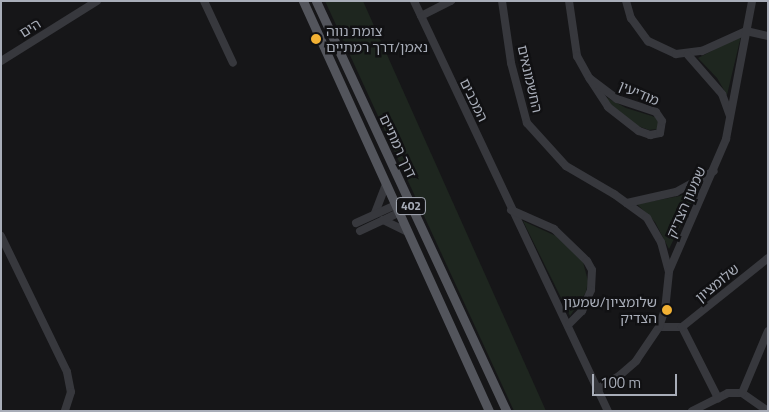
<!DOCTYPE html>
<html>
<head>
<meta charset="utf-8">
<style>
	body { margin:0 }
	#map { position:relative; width:769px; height:412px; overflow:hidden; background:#161618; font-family:"Titillium Web","Noto Sans Hebrew",sans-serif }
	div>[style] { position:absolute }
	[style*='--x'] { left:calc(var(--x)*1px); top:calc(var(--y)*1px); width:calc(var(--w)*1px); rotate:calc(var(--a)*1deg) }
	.green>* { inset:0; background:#1e261f }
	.minor>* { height:8px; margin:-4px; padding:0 4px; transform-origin:4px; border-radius:4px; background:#37383d }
	.major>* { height:9px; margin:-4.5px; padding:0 4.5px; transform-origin:4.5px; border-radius:4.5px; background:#53555c }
	.dots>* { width:14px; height:14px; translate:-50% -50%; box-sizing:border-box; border:2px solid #111113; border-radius:50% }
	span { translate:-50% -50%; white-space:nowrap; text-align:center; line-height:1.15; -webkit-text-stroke:5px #111113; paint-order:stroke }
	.shield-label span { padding:1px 4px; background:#111113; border:1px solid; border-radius:4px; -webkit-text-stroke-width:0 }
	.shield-label { font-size:12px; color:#a8adb8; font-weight:700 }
	.street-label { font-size:14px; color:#a8adb8 }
	.poi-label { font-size:14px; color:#a8adb8 }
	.left { translate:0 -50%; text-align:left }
	.right { translate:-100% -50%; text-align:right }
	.frame { position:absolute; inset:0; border:2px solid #a8adb8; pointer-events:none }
	.scale { position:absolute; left:592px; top:374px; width:85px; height:22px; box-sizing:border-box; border:2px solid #a8adb8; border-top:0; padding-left:6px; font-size:15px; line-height:18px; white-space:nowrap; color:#a8adb8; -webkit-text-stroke:4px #111113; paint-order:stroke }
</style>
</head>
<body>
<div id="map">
	<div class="green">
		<div style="clip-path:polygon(325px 1px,363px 1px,546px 411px,514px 411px)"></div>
		<div style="clip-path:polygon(741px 36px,727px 95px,717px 78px,698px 58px)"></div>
		<div style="clip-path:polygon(604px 96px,626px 108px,655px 117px,659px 123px,657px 129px,649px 130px,635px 125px,614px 109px)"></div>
		<div style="clip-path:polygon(699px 188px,669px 249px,655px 222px,637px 204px,680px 196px)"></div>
		<div style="clip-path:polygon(523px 221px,556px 236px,583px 262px,588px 281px,586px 292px,570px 316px)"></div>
	</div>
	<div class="minor">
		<div style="--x:204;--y:1;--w:68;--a:64.9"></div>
		<div style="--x:414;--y:1;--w:454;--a:64.7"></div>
		<div style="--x:502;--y:1;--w:63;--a:81.7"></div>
		<div style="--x:511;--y:63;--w:62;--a:75.1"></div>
		<div style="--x:527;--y:123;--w:58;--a:47.8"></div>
		<div style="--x:566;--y:166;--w:56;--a:30.3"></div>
		<div style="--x:614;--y:194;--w:41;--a:36"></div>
		<div style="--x:647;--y:218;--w:28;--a:60"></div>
		<div style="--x:661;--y:242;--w:30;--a:75"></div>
		<div style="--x:569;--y:1;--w:56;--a:81.7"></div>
		<div style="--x:577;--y:56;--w:26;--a:61"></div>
		<div style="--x:590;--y:79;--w:33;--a:57"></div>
		<div style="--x:608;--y:107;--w:39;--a:38"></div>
		<div style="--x:639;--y:131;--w:12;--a:20"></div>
		<div style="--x:650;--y:135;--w:10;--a:-11"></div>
		<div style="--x:660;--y:133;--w:12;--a:-81"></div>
		<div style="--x:662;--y:121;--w:11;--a:-124"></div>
		<div style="--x:656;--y:112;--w:41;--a:-161.6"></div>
		<div style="--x:617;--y:99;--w:34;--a:-143"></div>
		<div style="--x:626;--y:1;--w:18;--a:74"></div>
		<div style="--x:631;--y:18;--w:29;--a:54"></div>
		<div style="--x:648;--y:41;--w:31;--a:25"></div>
		<div style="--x:676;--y:54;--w:26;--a:-7"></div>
		<div style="--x:702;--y:51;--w:48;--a:-24.4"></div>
		<div style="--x:746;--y:31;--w:23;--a:13"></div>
		<div style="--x:421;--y:16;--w:34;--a:-27"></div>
		<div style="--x:688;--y:55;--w:52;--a:48.9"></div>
		<div style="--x:722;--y:94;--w:23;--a:70"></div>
		<div style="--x:1;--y:61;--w:113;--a:-32"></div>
		<div style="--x:627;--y:203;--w:50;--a:-12.7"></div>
		<div style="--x:676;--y:192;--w:43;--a:-28.9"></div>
		<div style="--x:511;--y:210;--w:47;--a:23.8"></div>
		<div style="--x:554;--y:229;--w:46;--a:44.1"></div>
		<div style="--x:587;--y:261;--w:10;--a:61"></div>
		<div style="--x:592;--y:270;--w:20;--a:93"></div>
		<div style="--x:591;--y:290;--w:23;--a:113"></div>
		<div style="--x:582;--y:311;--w:18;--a:135"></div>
		<div style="--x:375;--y:213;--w:30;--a:-69"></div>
		<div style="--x:383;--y:220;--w:25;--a:26"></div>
		<div style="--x:356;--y:223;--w:48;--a:-24.4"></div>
		<div style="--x:360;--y:231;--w:42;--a:-25.3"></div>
		<div style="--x:398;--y:213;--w:16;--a:-45"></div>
		<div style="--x:1;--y:236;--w:151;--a:64.1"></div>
		<div style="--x:67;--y:372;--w:20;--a:79"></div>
		<div style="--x:71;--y:392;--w:20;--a:108"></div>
		<div style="--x:659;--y:327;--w:23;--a:0"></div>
		<div style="--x:682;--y:327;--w:80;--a:63.1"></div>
		<div style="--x:682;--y:327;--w:110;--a:-38.7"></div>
		<div style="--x:599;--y:388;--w:23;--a:-31"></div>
		<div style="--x:619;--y:376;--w:23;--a:-41"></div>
		<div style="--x:636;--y:361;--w:41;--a:-55.9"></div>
		<div style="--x:659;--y:327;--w:18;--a:-71"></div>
		<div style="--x:665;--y:310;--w:39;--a:-84"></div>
		<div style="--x:669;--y:271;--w:144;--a:-66.6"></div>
		<div style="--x:726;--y:139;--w:140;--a:-79.3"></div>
		<div style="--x:742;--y:393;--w:32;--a:35"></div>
		<div style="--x:692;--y:411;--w:40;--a:-26.6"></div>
		<div style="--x:728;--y:393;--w:14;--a:0"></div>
		<div style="--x:742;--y:393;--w:67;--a:-67.2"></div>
	</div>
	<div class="major">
		<div style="--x:303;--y:1;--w:450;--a:65.6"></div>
		<div style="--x:316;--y:1;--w:452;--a:65.1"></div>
	</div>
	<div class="dots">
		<div style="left:316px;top:39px;background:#f2b134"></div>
		<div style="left:667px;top:310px;background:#f2b134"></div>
	</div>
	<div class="shield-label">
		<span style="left:411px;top:206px">402</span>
	</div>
	<div class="street-label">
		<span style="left:30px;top:28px;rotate:-32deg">הים</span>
		<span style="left:530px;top:79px;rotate:77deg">החשמונאים</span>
		<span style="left:639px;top:93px;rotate:23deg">מודיעין</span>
		<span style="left:474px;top:100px;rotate:64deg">המכבים</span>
		<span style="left:398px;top:146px;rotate:65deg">דרך רמתיים</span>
		<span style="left:686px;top:202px;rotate:-66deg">שמעון הצדיק</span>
		<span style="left:717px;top:283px;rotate:-39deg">שלומציון</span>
	</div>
	<div class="poi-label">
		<span class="left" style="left:326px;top:39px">צומת נווה<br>נאמן/דרך רמתיים</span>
		<span class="right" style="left:657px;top:310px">שלומציון/שמעון<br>הצדיק</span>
	</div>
	<div class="frame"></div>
	<div class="scale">100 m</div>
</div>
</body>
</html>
